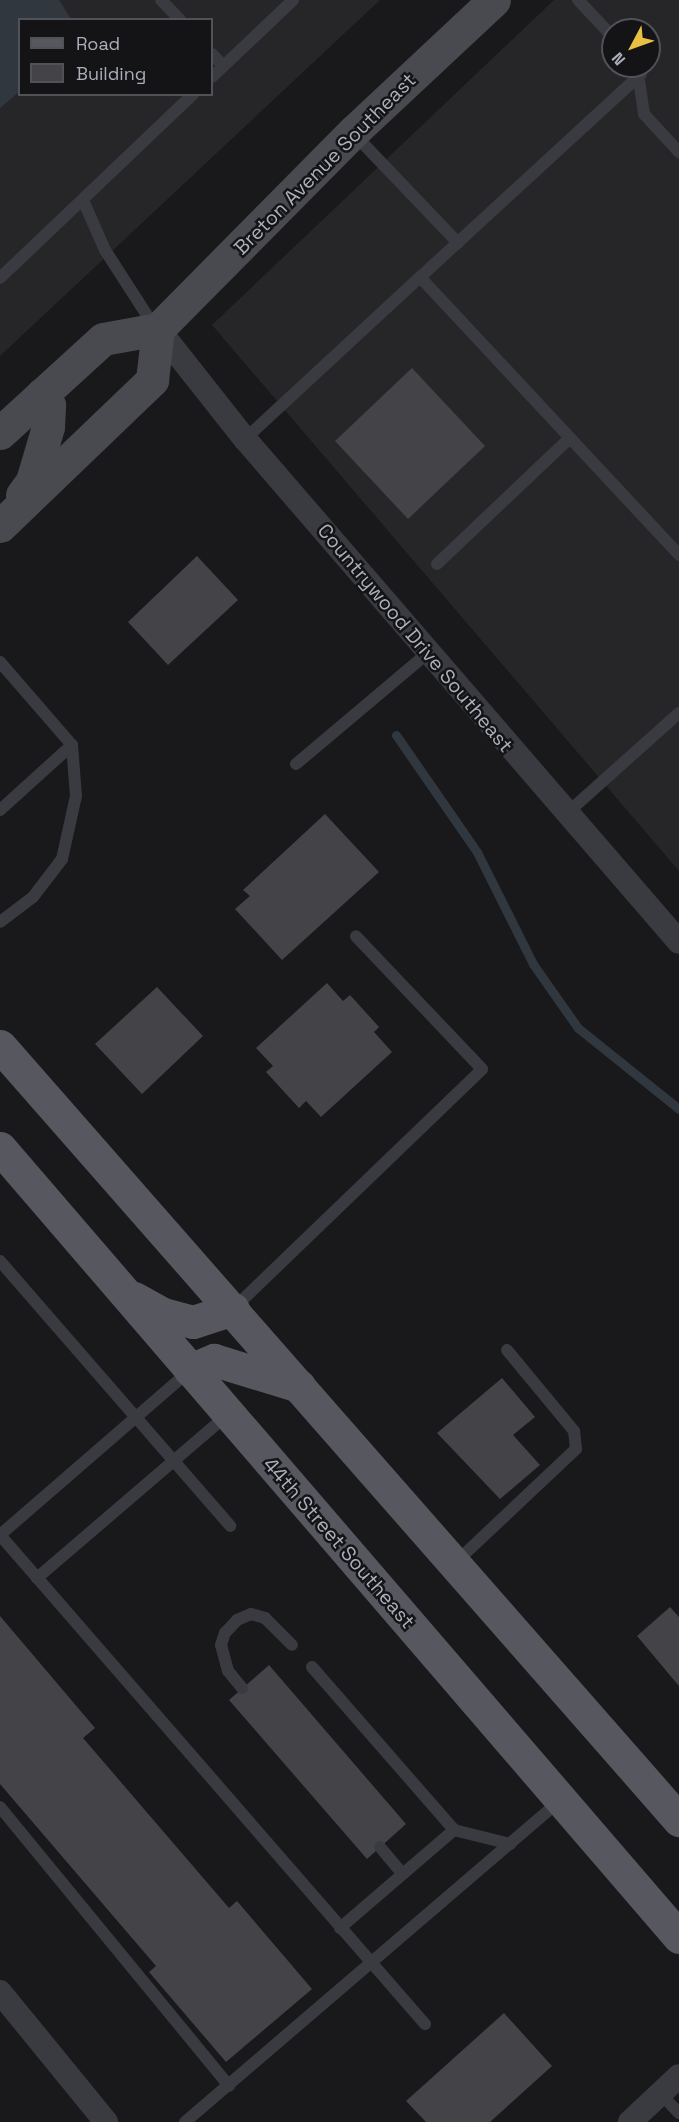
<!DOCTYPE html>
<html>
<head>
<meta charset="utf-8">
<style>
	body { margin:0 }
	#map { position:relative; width:679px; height:2122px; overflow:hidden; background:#19191b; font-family:"Space Grotesk",sans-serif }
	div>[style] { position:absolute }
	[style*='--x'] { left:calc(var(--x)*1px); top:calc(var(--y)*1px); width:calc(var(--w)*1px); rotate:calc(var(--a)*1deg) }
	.built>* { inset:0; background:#262528 }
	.water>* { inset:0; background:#30373f }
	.stream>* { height:9px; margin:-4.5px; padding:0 4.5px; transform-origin:4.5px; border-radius:4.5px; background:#30373f }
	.building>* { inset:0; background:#444448 }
	.service>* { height:12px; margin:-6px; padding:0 6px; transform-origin:6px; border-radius:6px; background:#3a3b40 }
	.minor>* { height:24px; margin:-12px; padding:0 12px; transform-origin:12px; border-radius:12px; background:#3a3b40 }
	.secondary>* { height:33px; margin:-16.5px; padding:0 16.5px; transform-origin:16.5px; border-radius:16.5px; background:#494a50 }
	.primary>* { height:33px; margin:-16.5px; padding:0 16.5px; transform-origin:16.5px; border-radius:16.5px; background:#57585f }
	span { translate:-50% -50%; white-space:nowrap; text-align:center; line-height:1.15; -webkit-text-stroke:5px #141416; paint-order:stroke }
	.street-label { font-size:20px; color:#acafba }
	.legend { position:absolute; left:18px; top:18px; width:195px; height:78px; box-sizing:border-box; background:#141416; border:2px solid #515258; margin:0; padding:8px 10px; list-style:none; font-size:18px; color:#acafba }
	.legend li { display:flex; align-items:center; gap:12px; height:30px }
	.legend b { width:30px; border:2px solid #515258 }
	.north { position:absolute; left:601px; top:18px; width:60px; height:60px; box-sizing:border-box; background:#141416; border:2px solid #515258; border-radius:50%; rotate:229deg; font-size:16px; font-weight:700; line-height:24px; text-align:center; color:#acafba }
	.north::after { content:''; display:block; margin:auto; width:21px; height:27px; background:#e8c144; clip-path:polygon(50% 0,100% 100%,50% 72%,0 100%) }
</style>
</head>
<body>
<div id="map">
	<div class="built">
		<div style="clip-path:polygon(evenodd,0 0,380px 0,0 356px,0 0,20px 20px,212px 20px,212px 94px,20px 94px,20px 20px)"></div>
		<div style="clip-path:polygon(evenodd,554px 0,679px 0,679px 871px,212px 325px,554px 0,613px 30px,649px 30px,649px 66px,613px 66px,613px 30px)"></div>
	</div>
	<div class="water">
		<div style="clip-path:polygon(0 0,59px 0,71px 19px,20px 20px,19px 92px,0 108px)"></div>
	</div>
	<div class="stream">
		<div style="--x:396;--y:735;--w:142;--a:55.3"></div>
		<div style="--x:477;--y:852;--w:125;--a:63.4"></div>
		<div style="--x:533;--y:964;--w:78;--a:54.9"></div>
		<div style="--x:578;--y:1028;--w:129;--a:38.7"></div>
	</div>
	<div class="building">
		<div style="clip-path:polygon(412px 368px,485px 446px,408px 519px,335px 441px)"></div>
		<div style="clip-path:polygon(197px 556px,238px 600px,168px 665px,128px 622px)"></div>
		<div style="clip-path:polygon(325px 814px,379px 872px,282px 960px,235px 909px,250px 896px,243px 890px)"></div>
		<div style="clip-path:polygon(327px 983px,343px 1001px,350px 995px,379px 1027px,374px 1032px,392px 1052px,321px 1117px,306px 1101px,299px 1108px,266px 1072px,273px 1066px,256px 1048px)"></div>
		<div style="clip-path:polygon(157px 987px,203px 1036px,142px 1094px,95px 1044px)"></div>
		<div style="clip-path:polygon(502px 1378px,535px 1417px,513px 1435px,540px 1465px,500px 1499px,437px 1433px)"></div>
		<div style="clip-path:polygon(670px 1607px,679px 1617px,679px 1686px,637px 1636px)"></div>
		<div style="clip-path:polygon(0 1616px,95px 1728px,83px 1738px,229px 1908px,237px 1901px,312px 1989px,226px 2062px,149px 1972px,156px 1966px,0 1784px)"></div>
		<div style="clip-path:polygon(269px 1665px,406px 1824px,367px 1859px,229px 1700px)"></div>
		<div style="clip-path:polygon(504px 2013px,552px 2066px,490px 2122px,426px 2122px,406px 2101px)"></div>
	</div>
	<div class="service">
		<div style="--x:161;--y:0;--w:28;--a:46"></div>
		<div style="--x:578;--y:0;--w:51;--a:46.6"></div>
		<div style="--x:212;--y:54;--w:16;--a:47"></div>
		<div style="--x:637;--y:66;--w:49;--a:81.7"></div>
		<div style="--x:644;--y:114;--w:52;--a:47.4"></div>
		<div style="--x:641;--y:74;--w:300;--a:137.4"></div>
		<div style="--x:420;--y:277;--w:380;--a:47"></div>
		<div style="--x:212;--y:77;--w:112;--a:-43.5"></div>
		<div style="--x:353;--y:133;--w:152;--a:46.3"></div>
		<div style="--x:83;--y:200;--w:55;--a:66.3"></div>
		<div style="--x:105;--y:250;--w:90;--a:57.2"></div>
		<div style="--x:0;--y:278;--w:267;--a:-43.6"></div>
		<div style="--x:245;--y:439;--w:238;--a:-42.8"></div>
		<div style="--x:437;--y:564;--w:183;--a:-43.5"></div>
		<div style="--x:0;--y:662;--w:110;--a:49.1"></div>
		<div style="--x:72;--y:745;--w:51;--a:85.5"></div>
		<div style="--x:76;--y:796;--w:65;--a:102.5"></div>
		<div style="--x:62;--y:859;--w:48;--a:127.3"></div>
		<div style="--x:33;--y:897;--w:41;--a:142.9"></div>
		<div style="--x:296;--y:764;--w:172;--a:-40.1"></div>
		<div style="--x:0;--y:810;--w:97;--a:-42.1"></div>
		<div style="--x:566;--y:814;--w:152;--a:-41.8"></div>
		<div style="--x:0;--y:1261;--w:351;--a:49"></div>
		<div style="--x:234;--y:1308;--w:344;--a:-43.9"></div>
		<div style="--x:482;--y:1069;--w:183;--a:-133.5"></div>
		<div style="--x:0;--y:1535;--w:648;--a:49.01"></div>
		<div style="--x:0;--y:1535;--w:250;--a:-40.9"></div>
		<div style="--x:455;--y:1563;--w:166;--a:-43.3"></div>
		<div style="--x:576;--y:1449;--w:18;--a:-96"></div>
		<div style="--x:574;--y:1431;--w:105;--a:-129.6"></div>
		<div style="--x:37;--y:1578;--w:250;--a:-40.6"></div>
		<div style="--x:312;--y:1667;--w:216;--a:48.9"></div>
		<div style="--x:454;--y:1830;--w:58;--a:14"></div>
		<div style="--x:242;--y:1688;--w:22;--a:-129"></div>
		<div style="--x:228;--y:1671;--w:27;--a:-105"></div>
		<div style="--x:221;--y:1645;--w:13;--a:-72"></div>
		<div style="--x:225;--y:1633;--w:18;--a:-47"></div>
		<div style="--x:237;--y:1620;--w:15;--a:-23"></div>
		<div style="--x:251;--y:1614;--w:15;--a:16"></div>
		<div style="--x:265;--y:1618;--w:38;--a:45"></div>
		<div style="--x:0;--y:1807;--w:361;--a:50.6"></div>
		<div style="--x:380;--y:1847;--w:35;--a:50"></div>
		<div style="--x:340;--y:1928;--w:150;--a:-40.7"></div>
		<div style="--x:661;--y:2094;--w:26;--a:47"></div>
		<div style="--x:185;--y:2122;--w:494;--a:-40.6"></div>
	</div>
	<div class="minor">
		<div style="--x:158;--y:329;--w:140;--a:51.7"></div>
		<div style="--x:245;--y:439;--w:664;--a:49.21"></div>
		<div style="--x:0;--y:1992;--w:168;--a:50.8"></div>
		<div style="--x:630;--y:2122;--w:67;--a:-43.2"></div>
	</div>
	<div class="secondary">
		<div style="--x:0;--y:433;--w:139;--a:-42.4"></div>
		<div style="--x:103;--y:339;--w:56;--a:-10.3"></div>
		<div style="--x:158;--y:329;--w:277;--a:-45.3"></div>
		<div style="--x:353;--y:132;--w:193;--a:-43.1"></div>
		<div style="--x:22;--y:495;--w:17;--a:-54"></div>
		<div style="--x:32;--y:481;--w:56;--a:-73.5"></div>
		<div style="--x:48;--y:427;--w:22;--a:-87"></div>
		<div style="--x:49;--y:405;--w:13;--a:-122"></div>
		<div style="--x:0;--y:526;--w:211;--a:-43.8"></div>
		<div style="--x:152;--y:380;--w:51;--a:-83.3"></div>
	</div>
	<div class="primary">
		<div style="--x:0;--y:1046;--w:1030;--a:48.74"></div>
		<div style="--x:0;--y:1148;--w:1041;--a:49.29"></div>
		<div style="--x:134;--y:1298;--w:33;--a:29"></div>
		<div style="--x:163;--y:1314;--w:31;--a:15"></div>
		<div style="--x:193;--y:1322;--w:42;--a:-18"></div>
		<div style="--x:190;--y:1370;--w:26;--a:-23"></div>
		<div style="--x:214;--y:1360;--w:89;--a:17"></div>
	</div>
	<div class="street-label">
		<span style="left:325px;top:164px;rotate:-45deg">Breton Avenue Southeast</span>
		<span style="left:415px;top:638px;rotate:50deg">Countrywood Drive Southeast</span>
		<span style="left:339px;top:1543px;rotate:49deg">44th Street Southeast</span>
	</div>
	<ul class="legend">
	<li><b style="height:8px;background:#57585f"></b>Road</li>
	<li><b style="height:16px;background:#444448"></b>Building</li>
	</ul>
	<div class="north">N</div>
</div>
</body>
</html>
